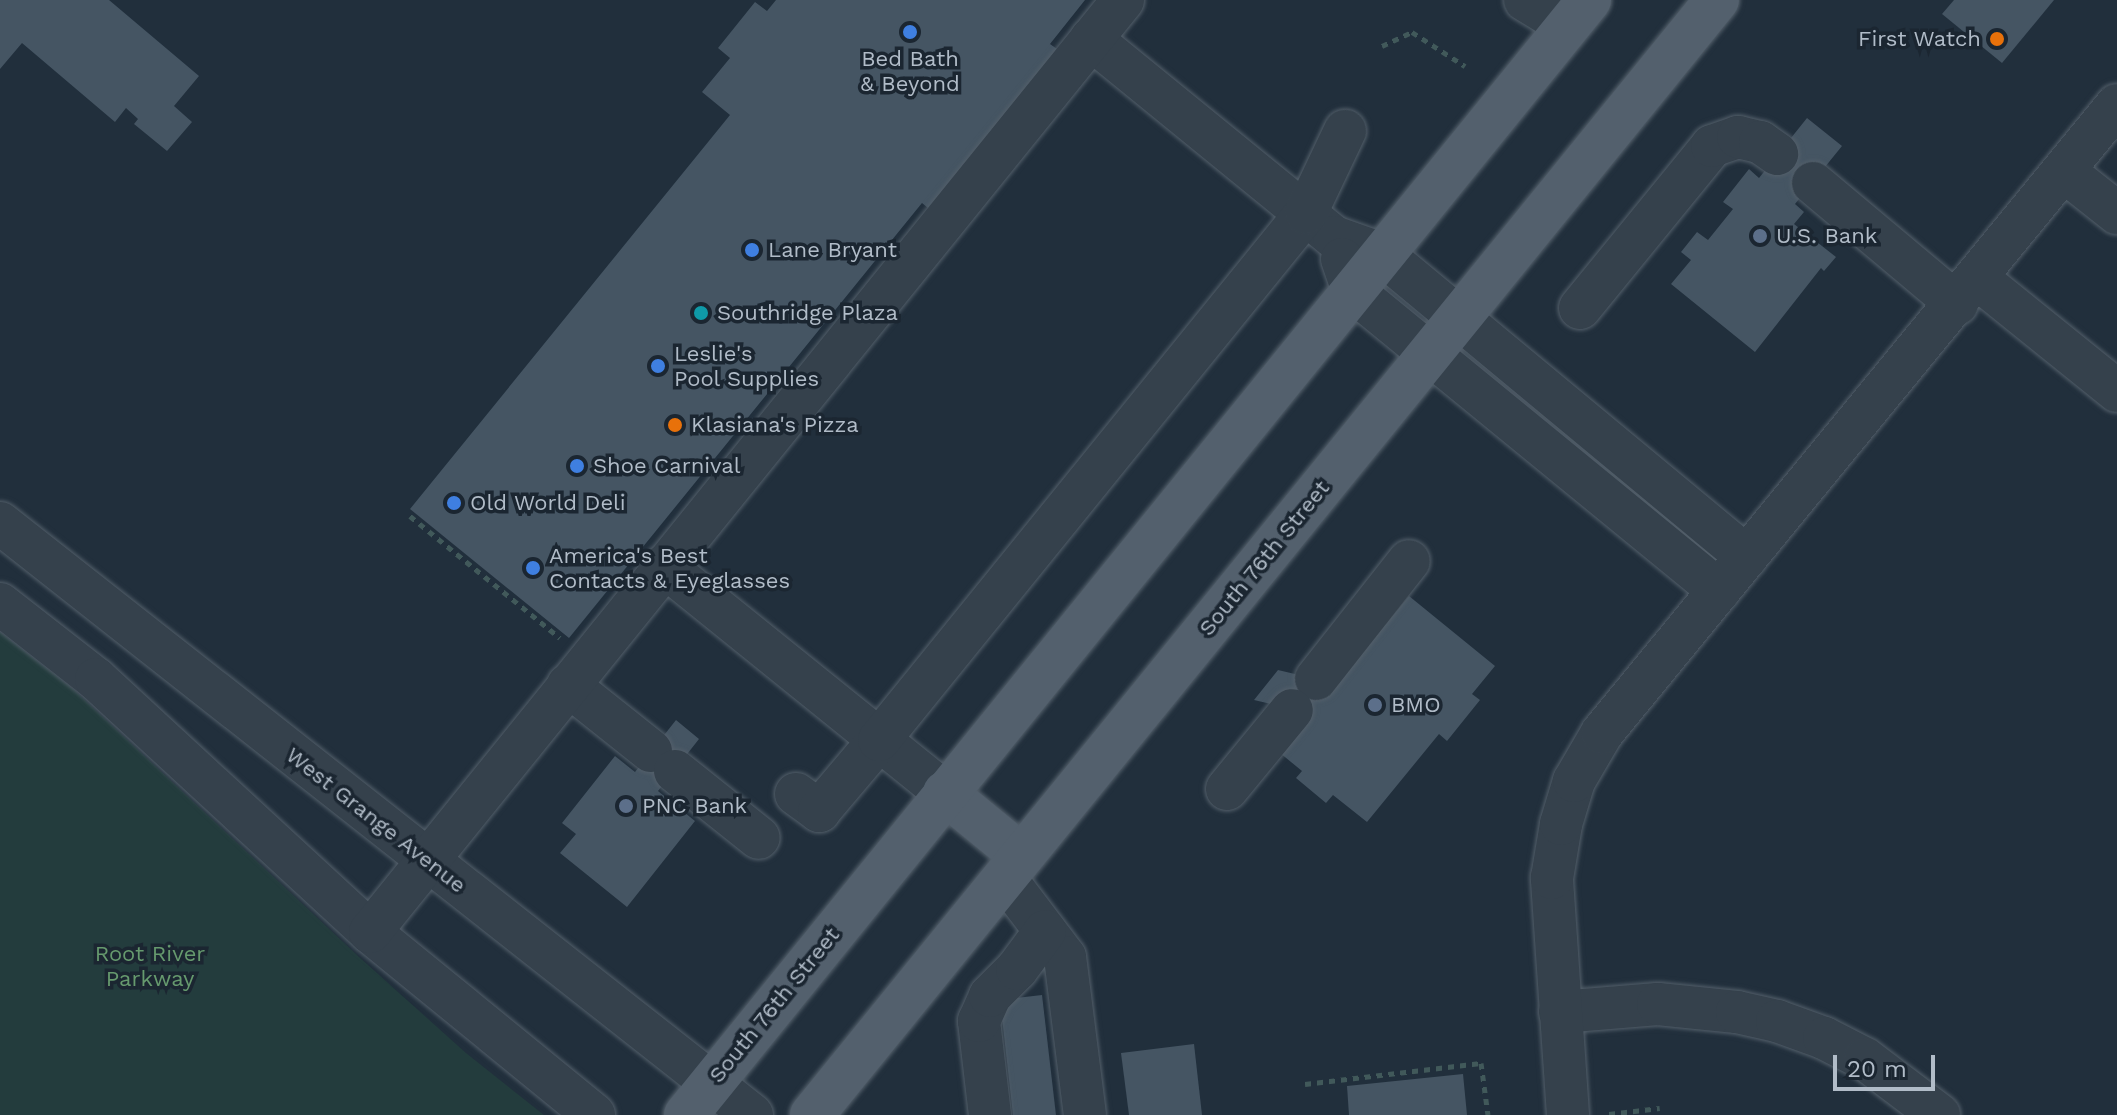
<!DOCTYPE html>
<html>
<head>
<meta charset="utf-8">
<style>
	body { margin:0 }
	#map { position:relative; width:2117px; height:1115px; overflow:hidden; background:#212f3c; font-family:"Work Sans",sans-serif }
	div>[style] { position:absolute }
	[style*='--x'] { left:calc(var(--x)*1px); top:calc(var(--y)*1px); width:calc(var(--w)*1px); rotate:calc(var(--a)*1deg) }
	.green>* { inset:0; background:#233c3d }
	.building>* { inset:0; background:#455563 }
	.path>* { height:5px; margin-top:-2.5px; transform-origin:0; background:repeating-linear-gradient(90deg,#41595a 0 6px,transparent 0 12px) }
	.roads { filter:drop-shadow(0 0 2px #535f6a) drop-shadow(0 0 2px #535f6a) }
	.minor>* { height:42px; margin:-21px; padding:0 21px; transform-origin:21px; border-radius:21px; background:#35414c }
	.major>* { height:44px; margin:-22px; padding:0 22px; transform-origin:22px; border-radius:22px; background:#53606d }
	.dots>* { width:22px; height:22px; translate:-50% -50%; box-sizing:border-box; border:4px solid #1b2631; border-radius:50% }
	span { translate:-50% -50%; white-space:nowrap; text-align:center; line-height:1.15; -webkit-text-stroke:7px #1b2631; paint-order:stroke }
	.poi-label { font-size:22px; color:#b1bcc8 }
	.right { translate:-100% -50%; text-align:right }
	.left { translate:0 -50%; text-align:left }
	.street-label { font-size:22px; color:#b1bcc8 }
	.park-label { font-size:22px; color:#669a6e }
	.scale { position:absolute; left:1833px; top:1055px; width:102px; height:36px; box-sizing:border-box; border:4px solid #b1bcc8; border-top:0; padding-left:10px; font-size:24px; line-height:28px; white-space:nowrap; color:#b1bcc8; -webkit-text-stroke:6px #1b2631; paint-order:stroke }
</style>
</head>
<body>
<div id="map">
	<div class="green">
		<div style="clip-path:polygon(0 632px,72px 688px,358px 956px,466px 1053px,544px 1115px,0 1115px)"></div>
	</div>
	<div class="building">
		<div style="clip-path:polygon(0 0,109px 0,199px 76px,174px 106px,192px 122px,167px 151px,134px 124px,138px 119px,126px 108px,115px 122px,22px 43px,0 69px)"></div>
		<div style="clip-path:polygon(776px 0,1085px 0,1050px 44px,1057px 49px,928px 208px,922px 203px,569px 638px,410px 509px,730px 115px,702px 92px,730px 58px,718px 48px,755px 2px,767px 11px)"></div>
		<div style="clip-path:polygon(1954px 0,2054px 0,2002px 63px,1942px 14px)"></div>
		<div style="clip-path:polygon(1807px 118px,1842px 146px,1795px 204px,1804px 212px,1794px 224px,1836px 257px,1824px 271px,1821px 268px,1755px 352px,1671px 284px,1691px 260px,1681px 252px,1697px 232px,1708px 240px,1733px 209px,1723px 202px,1749px 169px,1759px 178px)"></div>
		<div style="clip-path:polygon(1409px 596px,1495px 666px,1472px 694px,1480px 700px,1447px 741px,1439px 734px,1367px 822px,1333px 795px,1326px 803px,1296px 778px,1302px 771px,1280px 753px,1312px 714px,1254px 700px,1278px 670px,1337px 684px)"></div>
		<div style="clip-path:polygon(676px 720px,699px 739px,658px 791px,695px 821px,627px 907px,560px 853px,576px 834px,562px 823px,615px 756px,635px 772px)"></div>
		<div style="clip-path:polygon(1042px 995px,1056px 1115px,1013px 1115px,1000px 1000px)"></div>
		<div style="clip-path:polygon(1194px 1044px,1202px 1115px,1129px 1115px,1121px 1053px)"></div>
		<div style="clip-path:polygon(1463px 1074px,1467px 1115px,1349px 1115px,1347px 1086px)"></div>
	</div>
	<div class="path">
		<div style="--x:1382;--y:46;--w:33;--a:-25"></div>
		<div style="--x:1412;--y:32;--w:63;--a:32.7"></div>
		<div style="--x:410;--y:516;--w:193;--a:39.1"></div>
		<div style="--x:1305;--y:1084;--w:177;--a:-6.8"></div>
		<div style="--x:1481;--y:1063;--w:52;--a:82.3"></div>
		<div style="--x:1609;--y:1114;--w:51;--a:-6.7"></div>
	</div>
	<div class="roads">
		<div class="minor">
			<div style="--x:1525;--y:0;--w:50;--a:31.2"></div>
			<div style="--x:1091;--y:39;--w:313;--a:39.2"></div>
			<div style="--x:1334;--y:237;--w:51;--a:19.5"></div>
			<div style="--x:1382;--y:254;--w:474;--a:39.7"></div>
			<div style="--x:2064;--y:171;--w:68;--a:38.4"></div>
			<div style="--x:1813;--y:183;--w:188;--a:40"></div>
			<div style="--x:1342;--y:259;--w:34;--a:71"></div>
			<div style="--x:1353;--y:291;--w:473;--a:39.3"></div>
			<div style="--x:1977;--y:278;--w:180;--a:38.9"></div>
			<div style="--x:1580;--y:308;--w:209;--a:-50.8"></div>
			<div style="--x:1712;--y:146;--w:28;--a:-19"></div>
			<div style="--x:1738;--y:137;--w:23;--a:13"></div>
			<div style="--x:1760;--y:142;--w:21;--a:35"></div>
			<div style="--x:0;--y:523;--w:957;--a:38.21"></div>
			<div style="--x:664;--y:566;--w:361;--a:38.9"></div>
			<div style="--x:0;--y:604;--w:122;--a:38"></div>
			<div style="--x:96;--y:679;--w:373;--a:42.7"></div>
			<div style="--x:370;--y:932;--w:289;--a:39.2"></div>
			<div style="--x:1316;--y:679;--w:150;--a:-51.8"></div>
			<div style="--x:568;--y:685;--w:106;--a:38.5"></div>
			<div style="--x:675;--y:771;--w:107;--a:38.6"></div>
			<div style="--x:1227;--y:789;--w:102;--a:-50.6"></div>
			<div style="--x:796;--y:794;--w:29;--a:36"></div>
			<div style="--x:819;--y:811;--w:93;--a:-49.8"></div>
			<div style="--x:879;--y:740;--w:678;--a:-50.98"></div>
			<div style="--x:1306;--y:213;--w:91;--a:-64.6"></div>
			<div style="--x:1005;--y:878;--w:99;--a:52.8"></div>
			<div style="--x:1065;--y:957;--w:159;--a:82.8"></div>
			<div style="--x:370;--y:932;--w:1198;--a:-51.06"></div>
			<div style="--x:1560;--y:1012;--w:98;--a:-4.7"></div>
			<div style="--x:1658;--y:1004;--w:79;--a:5.8"></div>
			<div style="--x:1737;--y:1012;--w:41;--a:12.7"></div>
			<div style="--x:1777;--y:1021;--w:50;--a:19.9"></div>
			<div style="--x:1824;--y:1038;--w:46;--a:27.1"></div>
			<div style="--x:1865;--y:1059;--w:93;--a:37.1"></div>
			<div style="--x:990;--y:1115;--w:95;--a:-96.7"></div>
			<div style="--x:979;--y:1021;--w:27;--a:-66"></div>
			<div style="--x:990;--y:996;--w:38;--a:-45"></div>
			<div style="--x:1017;--y:969;--w:47;--a:-53.6"></div>
			<div style="--x:1568;--y:1115;--w:238;--a:-93.9"></div>
			<div style="--x:1552;--y:878;--w:55;--a:-80.5"></div>
			<div style="--x:1561;--y:824;--w:45;--a:-73.2"></div>
			<div style="--x:1574;--y:781;--w:56;--a:-59.7"></div>
			<div style="--x:1602;--y:733;--w:812;--a:-50.65"></div>
		</div>
		<div class="major">
			<div style="--x:945;--y:793;--w:99;--a:39.3"></div>
			<div style="--x:686;--y:1115;--w:1435;--a:-51"></div>
			<div style="--x:812;--y:1115;--w:1436;--a:-50.94"></div>
		</div>
	</div>
	<div class="dots">
		<div style="left:910px;top:32px;background:#3f7fe0"></div>
		<div style="left:1997px;top:39px;background:#e8710a"></div>
		<div style="left:1760px;top:236px;background:#5c6f8a"></div>
		<div style="left:752px;top:250px;background:#3f7fe0"></div>
		<div style="left:701px;top:313px;background:#0f9aa8"></div>
		<div style="left:658px;top:366px;background:#3f7fe0"></div>
		<div style="left:675px;top:425px;background:#e8710a"></div>
		<div style="left:577px;top:466px;background:#3f7fe0"></div>
		<div style="left:454px;top:503px;background:#3f7fe0"></div>
		<div style="left:533px;top:568px;background:#3f7fe0"></div>
		<div style="left:1375px;top:705px;background:#5c6f8a"></div>
		<div style="left:626px;top:806px;background:#5c6f8a"></div>
	</div>
	<div class="poi-label">
		<span class="right" style="left:1981px;top:39px">First Watch</span>
		<span style="left:910px;top:71px">Bed Bath<br>&amp; Beyond</span>
		<span class="left" style="left:1776px;top:236px">U.S. Bank</span>
		<span class="left" style="left:768px;top:250px">Lane Bryant</span>
		<span class="left" style="left:717px;top:313px">Southridge Plaza</span>
		<span class="left" style="left:674px;top:366px">Leslie's<br>Pool Supplies</span>
		<span class="left" style="left:691px;top:425px">Klasiana's Pizza</span>
		<span class="left" style="left:593px;top:466px">Shoe Carnival</span>
		<span class="left" style="left:470px;top:503px">Old World Deli</span>
		<span class="left" style="left:549px;top:568px">America's Best<br>Contacts &amp; Eyeglasses</span>
		<span class="left" style="left:1391px;top:705px">BMO</span>
		<span class="left" style="left:642px;top:806px">PNC Bank</span>
	</div>
	<div class="street-label">
		<span style="left:1264px;top:558px;rotate:-51deg">South 76th Street</span>
		<span style="left:376px;top:820px;rotate:38deg">West Grange Avenue</span>
		<span style="left:774px;top:1005px;rotate:-51deg">South 76th Street</span>
	</div>
	<div class="park-label">
		<span style="left:150px;top:966px">Root River<br>Parkway</span>
	</div>
	<div class="scale">20 m</div>
</div>
</body>
</html>
